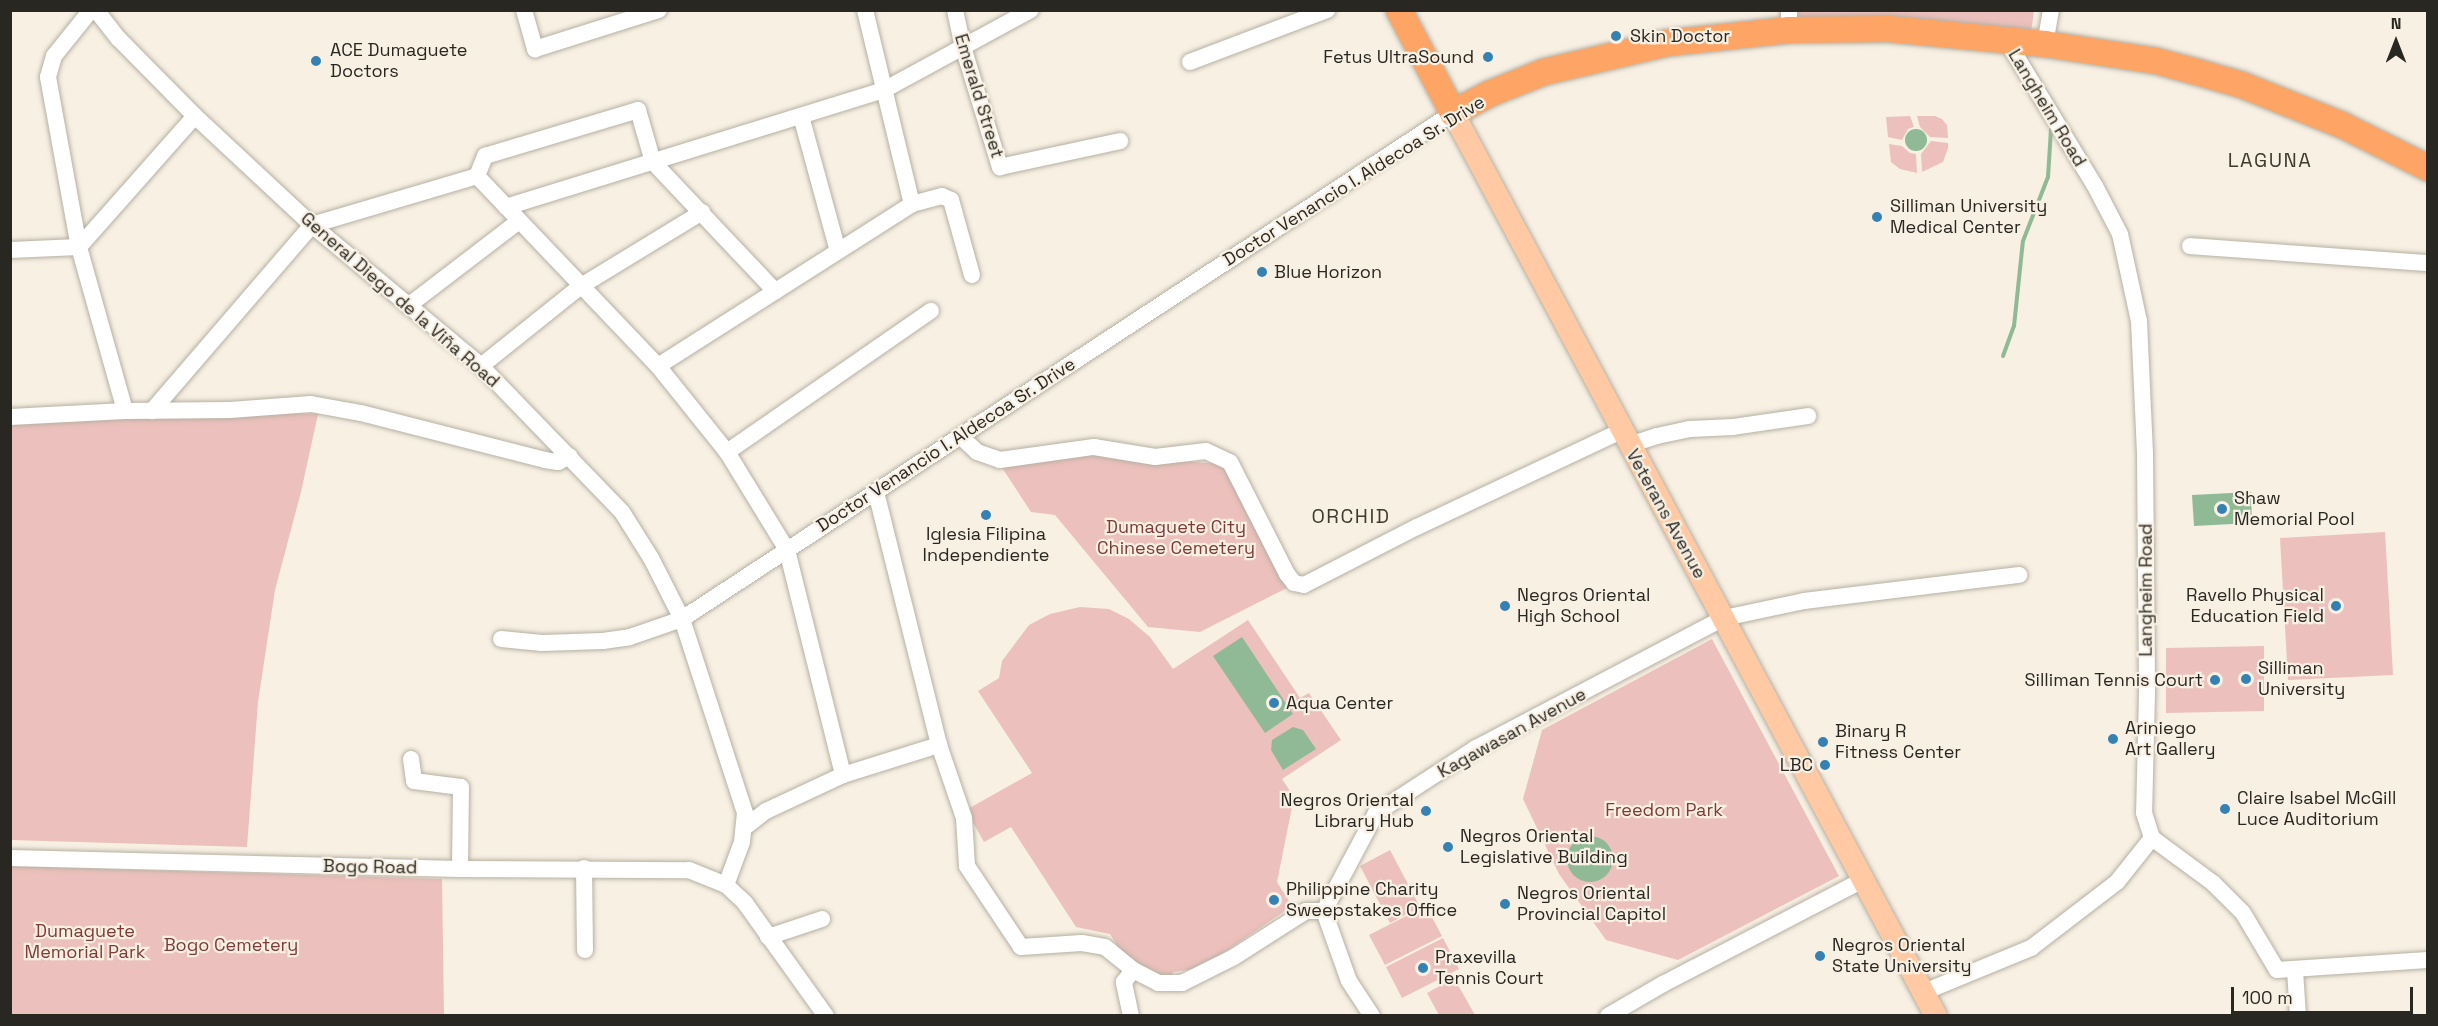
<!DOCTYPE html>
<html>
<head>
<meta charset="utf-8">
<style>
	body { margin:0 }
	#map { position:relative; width:2438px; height:1026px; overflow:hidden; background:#f7f0e3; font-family:"Space Grotesk",sans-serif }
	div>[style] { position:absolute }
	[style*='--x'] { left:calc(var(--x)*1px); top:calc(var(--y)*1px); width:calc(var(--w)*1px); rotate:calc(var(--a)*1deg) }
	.green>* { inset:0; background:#ecc0bc }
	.water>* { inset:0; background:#90b996 }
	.round { border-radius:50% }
	.stream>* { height:4px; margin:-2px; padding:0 2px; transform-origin:2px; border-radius:2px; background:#90b996 }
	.roads { filter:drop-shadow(0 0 2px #b6b0a3) drop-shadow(0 0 2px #b6b0a3) }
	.minor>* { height:16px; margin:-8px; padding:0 8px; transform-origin:8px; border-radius:8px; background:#fff }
	.major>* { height:22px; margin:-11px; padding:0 11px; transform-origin:11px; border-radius:11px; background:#fec9a3 }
	.highway>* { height:26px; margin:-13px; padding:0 13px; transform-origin:13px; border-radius:13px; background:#fea565 }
	.dots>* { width:16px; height:16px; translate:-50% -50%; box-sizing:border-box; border:3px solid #f7f0e3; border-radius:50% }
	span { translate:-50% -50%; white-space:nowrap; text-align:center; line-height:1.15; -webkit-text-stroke:4.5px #f7f0e3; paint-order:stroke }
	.poi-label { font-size:18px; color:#292722 }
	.left { translate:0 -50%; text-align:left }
	.right { translate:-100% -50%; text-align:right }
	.street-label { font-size:18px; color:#292722 }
	.park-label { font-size:18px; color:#7f3937 }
	.neighbourhood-label { font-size:20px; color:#3f3a2f; letter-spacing:1.5px }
	.frame { position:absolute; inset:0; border:12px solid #292722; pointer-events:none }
	.north { position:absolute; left:2366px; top:12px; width:60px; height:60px; -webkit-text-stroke:4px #f7f0e3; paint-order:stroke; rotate:0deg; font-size:16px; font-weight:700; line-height:24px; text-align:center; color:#292722 }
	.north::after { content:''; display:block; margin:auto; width:21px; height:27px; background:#292722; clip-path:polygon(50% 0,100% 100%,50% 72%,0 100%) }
	.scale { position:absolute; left:2231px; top:987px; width:182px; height:27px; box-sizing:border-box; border:3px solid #292722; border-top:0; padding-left:8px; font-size:18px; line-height:21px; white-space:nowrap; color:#292722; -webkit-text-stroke:4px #f7f0e3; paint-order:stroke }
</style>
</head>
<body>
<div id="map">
	<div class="green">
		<div style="clip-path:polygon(1797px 11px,2034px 11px,2031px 32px,1797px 19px)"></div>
		<div style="clip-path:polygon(1910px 116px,1914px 127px,1908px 129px,1902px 140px,1888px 137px,1886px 117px)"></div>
		<div style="clip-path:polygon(1917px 116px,1935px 116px,1942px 119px,1947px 125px,1948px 138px,1930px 137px,1920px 127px)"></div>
		<div style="clip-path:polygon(1931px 141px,1948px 143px,1948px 148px,1943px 162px,1922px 172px,1921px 154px)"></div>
		<div style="clip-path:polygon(1889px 144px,1902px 146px,1910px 153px,1916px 154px,1917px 173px,1900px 169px,1891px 162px)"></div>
		<div style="clip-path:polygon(183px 410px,318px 414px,301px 492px,275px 590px,258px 702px,247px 847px,11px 840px,11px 422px)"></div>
		<div style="clip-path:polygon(1100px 451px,1136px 458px,1226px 464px,1287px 588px,1200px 632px,1148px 627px,1055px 515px,1031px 512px,1001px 466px)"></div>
		<div style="clip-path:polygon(2385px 532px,2393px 675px,2288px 680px,2280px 538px)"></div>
		<div style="clip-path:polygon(1080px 607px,1109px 609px,1129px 619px,1150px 637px,1173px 669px,1248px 620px,1300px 698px,1309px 693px,1341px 740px,1282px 779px,1294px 797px,1277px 882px,1292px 906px,1201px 968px,1173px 972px,1171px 980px,1127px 961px,1110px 934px,1076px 927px,1011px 827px,984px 842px,966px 810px,1032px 773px,978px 691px,999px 678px,1002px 661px,1029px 625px,1050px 614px)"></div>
		<div style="clip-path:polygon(1712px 639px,1839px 876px,1678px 960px,1606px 940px,1559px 874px,1523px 799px,1542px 730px)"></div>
		<div style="clip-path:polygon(2264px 646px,2264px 711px,2166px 713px,2166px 648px)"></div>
		<div style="clip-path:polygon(1390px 850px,1420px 907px,1390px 923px,1360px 866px)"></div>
		<div style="clip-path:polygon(11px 866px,442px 879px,444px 1015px,11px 1016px)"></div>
		<div style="clip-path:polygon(1426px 906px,1442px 936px,1385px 965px,1369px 935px)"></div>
		<div style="clip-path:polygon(1443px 938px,1459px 969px,1402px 998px,1386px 967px)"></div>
		<div style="clip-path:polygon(1454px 978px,1475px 1015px,1439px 1015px,1427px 993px)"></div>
	</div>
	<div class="water">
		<div class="round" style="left:1905px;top:129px;width:22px;height:22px"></div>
		<div style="clip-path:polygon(2251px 492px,2252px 523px,2194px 526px,2192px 495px)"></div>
		<div style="clip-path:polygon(1242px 637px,1293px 714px,1265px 733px,1213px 656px)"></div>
		<div style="clip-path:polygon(1293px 727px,1303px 730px,1316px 749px,1283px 770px,1271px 750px,1272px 740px)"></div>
		<div class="round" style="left:1567px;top:836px;width:46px;height:46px"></div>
	</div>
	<div class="stream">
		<div style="--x:2003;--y:356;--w:32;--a:-70"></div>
		<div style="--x:2014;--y:326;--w:85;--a:-84"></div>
		<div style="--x:2023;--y:241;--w:69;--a:-68.7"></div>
		<div style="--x:2048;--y:177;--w:48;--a:-86.4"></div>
	</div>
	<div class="roads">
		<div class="minor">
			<div style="--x:91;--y:10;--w:59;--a:128.8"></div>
			<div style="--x:54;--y:56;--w:22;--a:106"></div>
			<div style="--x:48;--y:77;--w:173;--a:79.7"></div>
			<div style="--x:79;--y:247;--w:170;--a:74.3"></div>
			<div style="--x:96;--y:10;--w:37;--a:52"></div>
			<div style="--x:119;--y:39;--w:108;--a:45.4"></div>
			<div style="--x:195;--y:116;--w:160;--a:43"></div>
			<div style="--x:312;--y:225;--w:220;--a:39.8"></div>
			<div style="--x:481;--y:366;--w:203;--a:46"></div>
			<div style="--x:622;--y:512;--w:54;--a:57.8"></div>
			<div style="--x:651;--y:558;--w:68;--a:63.1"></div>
			<div style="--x:682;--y:619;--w:204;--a:72"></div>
			<div style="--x:745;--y:813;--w:29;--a:96"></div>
			<div style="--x:742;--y:842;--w:46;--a:110.4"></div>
			<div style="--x:524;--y:10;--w:41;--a:74.2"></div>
			<div style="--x:535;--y:49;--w:130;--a:-17.5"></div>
			<div style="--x:865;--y:10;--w:200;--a:76.4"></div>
			<div style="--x:955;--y:10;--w:38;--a:78"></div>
			<div style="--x:963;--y:47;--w:126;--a:72.9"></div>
			<div style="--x:1000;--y:167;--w:123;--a:-12.2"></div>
			<div style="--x:1789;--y:10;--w:20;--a:90"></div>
			<div style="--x:2005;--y:38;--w:173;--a:58.7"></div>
			<div style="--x:2095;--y:186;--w:54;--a:62.5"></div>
			<div style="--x:2120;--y:234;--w:89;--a:77.7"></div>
			<div style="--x:2139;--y:321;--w:134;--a:87.4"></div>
			<div style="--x:2145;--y:455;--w:238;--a:89.5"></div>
			<div style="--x:2147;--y:693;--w:120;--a:91.4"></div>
			<div style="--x:2144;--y:813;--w:26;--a:72"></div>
			<div style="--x:2152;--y:838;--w:76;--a:36.4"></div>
			<div style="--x:2213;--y:883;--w:42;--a:45"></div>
			<div style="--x:2243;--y:913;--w:66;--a:59.2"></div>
			<div style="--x:2277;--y:970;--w:151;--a:-3.8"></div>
			<div style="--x:2045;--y:44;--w:35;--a:-80"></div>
			<div style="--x:1190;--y:62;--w:147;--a:-20.8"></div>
			<div style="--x:801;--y:116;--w:140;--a:74.7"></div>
			<div style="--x:477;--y:176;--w:262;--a:46.4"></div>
			<div style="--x:658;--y:366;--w:110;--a:51.3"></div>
			<div style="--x:727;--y:452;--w:115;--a:58.5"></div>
			<div style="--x:787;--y:550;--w:232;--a:76"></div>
			<div style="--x:477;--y:176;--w:22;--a:-68"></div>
			<div style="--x:485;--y:156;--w:160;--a:-16.7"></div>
			<div style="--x:638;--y:110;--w:54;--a:73.9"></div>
			<div style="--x:653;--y:162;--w:178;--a:46.6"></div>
			<div style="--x:506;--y:207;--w:396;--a:-17.2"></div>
			<div style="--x:884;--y:90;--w:167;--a:-28.6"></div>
			<div style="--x:2190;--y:246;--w:239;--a:4.1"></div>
			<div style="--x:10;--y:250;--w:69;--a:-2.5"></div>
			<div style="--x:79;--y:247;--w:175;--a:-48.5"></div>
			<div style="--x:408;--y:306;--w:140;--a:-37.4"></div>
			<div style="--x:481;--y:366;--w:128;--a:-38.7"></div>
			<div style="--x:581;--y:286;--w:142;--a:-31.4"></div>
			<div style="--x:658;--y:366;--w:301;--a:-32.5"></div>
			<div style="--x:912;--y:204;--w:31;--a:-15"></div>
			<div style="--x:942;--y:196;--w:10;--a:24"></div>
			<div style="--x:951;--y:200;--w:78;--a:74.4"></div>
			<div style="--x:152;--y:411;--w:245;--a:-49.3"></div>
			<div style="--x:312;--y:225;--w:172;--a:-16.5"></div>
			<div style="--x:10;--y:417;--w:115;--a:-3"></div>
			<div style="--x:125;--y:411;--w:105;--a:-0.5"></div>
			<div style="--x:230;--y:410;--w:81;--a:-4.2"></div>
			<div style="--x:311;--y:404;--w:51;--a:10.2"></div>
			<div style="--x:361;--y:413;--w:190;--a:14.3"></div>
			<div style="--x:545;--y:460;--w:13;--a:9"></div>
			<div style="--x:558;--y:462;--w:13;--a:-27"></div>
			<div style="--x:960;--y:436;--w:23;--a:43"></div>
			<div style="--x:977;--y:452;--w:24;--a:19"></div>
			<div style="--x:1000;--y:460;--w:95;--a:-7.9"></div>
			<div style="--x:1094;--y:447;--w:62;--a:9.3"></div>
			<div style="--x:1155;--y:457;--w:51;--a:-6.7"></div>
			<div style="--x:1206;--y:451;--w:26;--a:25"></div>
			<div style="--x:1230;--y:462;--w:126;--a:63"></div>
			<div style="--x:1287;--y:574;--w:11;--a:52"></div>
			<div style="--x:1294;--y:583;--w:10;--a:11"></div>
			<div style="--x:1304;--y:585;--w:127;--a:-27.2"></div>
			<div style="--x:1417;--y:527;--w:225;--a:-25.2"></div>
			<div style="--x:1629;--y:445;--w:29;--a:-18"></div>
			<div style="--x:1657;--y:436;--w:34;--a:-12"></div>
			<div style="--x:1690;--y:429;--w:43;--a:-2.7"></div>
			<div style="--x:1733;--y:427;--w:76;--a:-8.3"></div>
			<div style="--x:727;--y:452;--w:248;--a:-34.7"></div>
			<div style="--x:876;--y:492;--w:261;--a:76"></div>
			<div style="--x:939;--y:745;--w:77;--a:71.1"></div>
			<div style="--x:964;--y:818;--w:48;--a:86.4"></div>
			<div style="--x:967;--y:866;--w:97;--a:56.3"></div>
			<div style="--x:1021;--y:947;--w:61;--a:-3.8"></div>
			<div style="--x:1082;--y:943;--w:23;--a:10"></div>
			<div style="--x:1105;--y:947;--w:36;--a:39"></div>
			<div style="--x:1133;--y:970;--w:28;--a:27"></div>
			<div style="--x:1158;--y:983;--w:24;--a:0"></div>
			<div style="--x:1182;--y:983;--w:58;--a:-26.6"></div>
			<div style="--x:1234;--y:957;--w:85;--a:-32.6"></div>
			<div style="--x:1306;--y:911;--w:18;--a:0"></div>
			<div style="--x:501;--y:639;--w:41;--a:5.6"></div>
			<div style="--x:542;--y:643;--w:61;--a:-1.9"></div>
			<div style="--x:603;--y:641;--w:27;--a:-8"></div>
			<div style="--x:630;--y:637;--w:55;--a:-19.1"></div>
			<div style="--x:682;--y:619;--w:922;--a:-33.28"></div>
			<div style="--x:411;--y:759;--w:22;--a:82"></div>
			<div style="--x:414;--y:781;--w:47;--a:7.3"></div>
			<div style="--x:461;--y:787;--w:82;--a:90.7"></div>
			<div style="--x:744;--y:828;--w:28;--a:-38"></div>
			<div style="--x:766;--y:811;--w:85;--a:-25.1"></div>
			<div style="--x:843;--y:775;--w:101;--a:-17.4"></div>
			<div style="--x:10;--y:858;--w:450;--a:1.4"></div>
			<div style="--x:460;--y:869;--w:229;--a:0.3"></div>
			<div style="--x:689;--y:870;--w:40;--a:22"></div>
			<div style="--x:726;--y:885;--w:26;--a:43"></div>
			<div style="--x:745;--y:903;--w:139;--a:54.4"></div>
			<div style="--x:584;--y:868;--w:82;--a:89.3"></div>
			<div style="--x:768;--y:937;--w:57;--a:-18.4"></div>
			<div style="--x:2295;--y:970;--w:46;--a:86.3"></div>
			<div style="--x:1924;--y:992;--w:116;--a:-22.4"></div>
			<div style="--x:2031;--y:948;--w:108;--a:-37.5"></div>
			<div style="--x:2117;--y:882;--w:56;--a:-51.5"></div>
			<div style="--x:1131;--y:1016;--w:35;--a:-102"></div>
			<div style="--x:1124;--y:982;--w:15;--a:-53"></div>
			<div style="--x:1372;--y:1016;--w:42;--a:-123.3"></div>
			<div style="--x:1349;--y:981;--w:74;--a:-109.7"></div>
			<div style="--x:1324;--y:911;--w:111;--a:-62"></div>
			<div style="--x:1376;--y:813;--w:119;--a:-33"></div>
			<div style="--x:1476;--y:748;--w:280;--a:-27.7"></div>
			<div style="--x:1724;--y:618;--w:82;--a:-12"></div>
			<div style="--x:1804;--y:601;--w:217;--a:-6.9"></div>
			<div style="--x:1608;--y:1016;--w:64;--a:-30.2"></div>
			<div style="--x:1663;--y:984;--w:225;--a:-27.5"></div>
		</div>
		<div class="major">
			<div style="--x:1453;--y:113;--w:1024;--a:61.86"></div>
		</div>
		<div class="highway">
			<div style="--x:1399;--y:10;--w:116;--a:62.3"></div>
			<div style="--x:1453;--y:113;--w:41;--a:-27.8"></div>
			<div style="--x:1489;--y:94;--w:59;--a:-21.8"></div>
			<div style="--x:1544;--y:72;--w:127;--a:-13.2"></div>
			<div style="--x:1668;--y:43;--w:122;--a:-6.1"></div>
			<div style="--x:1789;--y:30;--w:100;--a:-0.6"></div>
			<div style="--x:1889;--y:29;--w:157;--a:5.5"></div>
			<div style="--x:2045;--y:44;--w:112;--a:8.7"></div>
			<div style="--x:2156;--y:61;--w:42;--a:15"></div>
			<div style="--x:2197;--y:72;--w:47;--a:16.1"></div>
			<div style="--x:2242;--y:85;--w:108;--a:21.8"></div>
			<div style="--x:2342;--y:125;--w:96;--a:26.6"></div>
		</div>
	</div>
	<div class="dots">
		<div style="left:1616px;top:36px;background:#3681b4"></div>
		<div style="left:1488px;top:57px;background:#3681b4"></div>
		<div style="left:316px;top:61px;background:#3681b4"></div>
		<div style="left:1877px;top:217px;background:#3681b4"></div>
		<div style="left:1262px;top:272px;background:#3681b4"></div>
		<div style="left:2222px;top:509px;background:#3681b4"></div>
		<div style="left:986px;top:515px;background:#3681b4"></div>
		<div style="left:1505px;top:606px;background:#3681b4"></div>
		<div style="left:2336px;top:606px;background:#3681b4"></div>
		<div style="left:2246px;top:679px;background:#3681b4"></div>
		<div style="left:2215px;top:680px;background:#3681b4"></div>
		<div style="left:1274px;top:703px;background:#3681b4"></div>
		<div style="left:2113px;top:739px;background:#3681b4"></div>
		<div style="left:1823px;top:742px;background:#3681b4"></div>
		<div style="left:1825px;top:765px;background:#3681b4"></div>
		<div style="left:2225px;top:809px;background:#3681b4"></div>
		<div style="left:1426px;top:811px;background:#3681b4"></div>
		<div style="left:1448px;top:847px;background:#3681b4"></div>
		<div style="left:1274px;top:900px;background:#3681b4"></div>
		<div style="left:1505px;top:904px;background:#3681b4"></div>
		<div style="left:1820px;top:956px;background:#3681b4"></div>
		<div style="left:1423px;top:968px;background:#3681b4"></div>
	</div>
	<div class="poi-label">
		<span class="left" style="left:1630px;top:36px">Skin Doctor</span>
		<span class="left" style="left:330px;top:61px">ACE Dumaguete<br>Doctors</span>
		<span class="right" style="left:1474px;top:57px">Fetus UltraSound</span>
		<span class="left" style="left:1890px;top:217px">Silliman University<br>Medical Center</span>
		<span class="left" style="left:1274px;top:272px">Blue Horizon</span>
		<span class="left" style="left:2234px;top:509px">Shaw<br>Memorial Pool</span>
		<span style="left:986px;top:545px">Iglesia Filipina<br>Independiente</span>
		<span class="left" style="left:1517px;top:606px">Negros Oriental<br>High School</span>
		<span class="right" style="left:2324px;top:606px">Ravello Physical<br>Education Field</span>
		<span class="left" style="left:2258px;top:679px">Silliman<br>University</span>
		<span class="right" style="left:2203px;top:680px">Silliman Tennis Court</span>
		<span class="left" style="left:1286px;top:703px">Aqua Center</span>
		<span class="left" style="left:2125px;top:739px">Ariniego<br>Art Gallery</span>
		<span class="left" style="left:1835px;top:742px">Binary R<br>Fitness Center</span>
		<span class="right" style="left:1813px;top:765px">LBC</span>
		<span class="left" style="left:2237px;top:809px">Claire Isabel McGill<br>Luce Auditorium</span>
		<span class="right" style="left:1414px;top:811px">Negros Oriental<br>Library Hub</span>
		<span class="left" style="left:1460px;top:847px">Negros Oriental<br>Legislative Building</span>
		<span class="left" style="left:1286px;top:900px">Philippine Charity<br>Sweepstakes Office</span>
		<span class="left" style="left:1517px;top:904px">Negros Oriental<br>Provincial Capitol</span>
		<span class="left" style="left:1832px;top:956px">Negros Oriental<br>State University</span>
		<span class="left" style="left:1435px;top:968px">Praxevilla<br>Tennis Court</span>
	</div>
	<div class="street-label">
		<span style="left:979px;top:96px;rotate:73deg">Emerald Street</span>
		<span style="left:2047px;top:108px;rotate:59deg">Langheim Road</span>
		<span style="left:1354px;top:181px;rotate:-32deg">Doctor Venancio I. Aldecoa Sr. Drive</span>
		<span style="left:400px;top:300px;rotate:41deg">General Diego de la Viña Road</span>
		<span style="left:946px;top:445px;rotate:-33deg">Doctor Venancio I. Aldecoa Sr. Drive</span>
		<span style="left:1666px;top:514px;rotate:61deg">Veterans Avenue</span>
		<span style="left:2146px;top:590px;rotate:-90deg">Langheim Road</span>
		<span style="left:1512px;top:733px;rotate:-29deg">Kagawasan Avenue</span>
		<span style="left:370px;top:867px;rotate:1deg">Bogo Road</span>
	</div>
	<div class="park-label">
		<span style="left:1176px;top:538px">Dumaguete City<br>Chinese Cemetery</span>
		<span style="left:1664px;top:810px">Freedom Park</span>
		<span style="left:85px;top:942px">Dumaguete<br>Memorial Park</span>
		<span style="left:231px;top:945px">Bogo Cemetery</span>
	</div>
	<div class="neighbourhood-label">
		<span style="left:2270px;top:160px">LAGUNA</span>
		<span style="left:1351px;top:516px">ORCHID</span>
	</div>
	<div class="frame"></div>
	<div class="north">N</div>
	<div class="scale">100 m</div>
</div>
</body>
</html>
